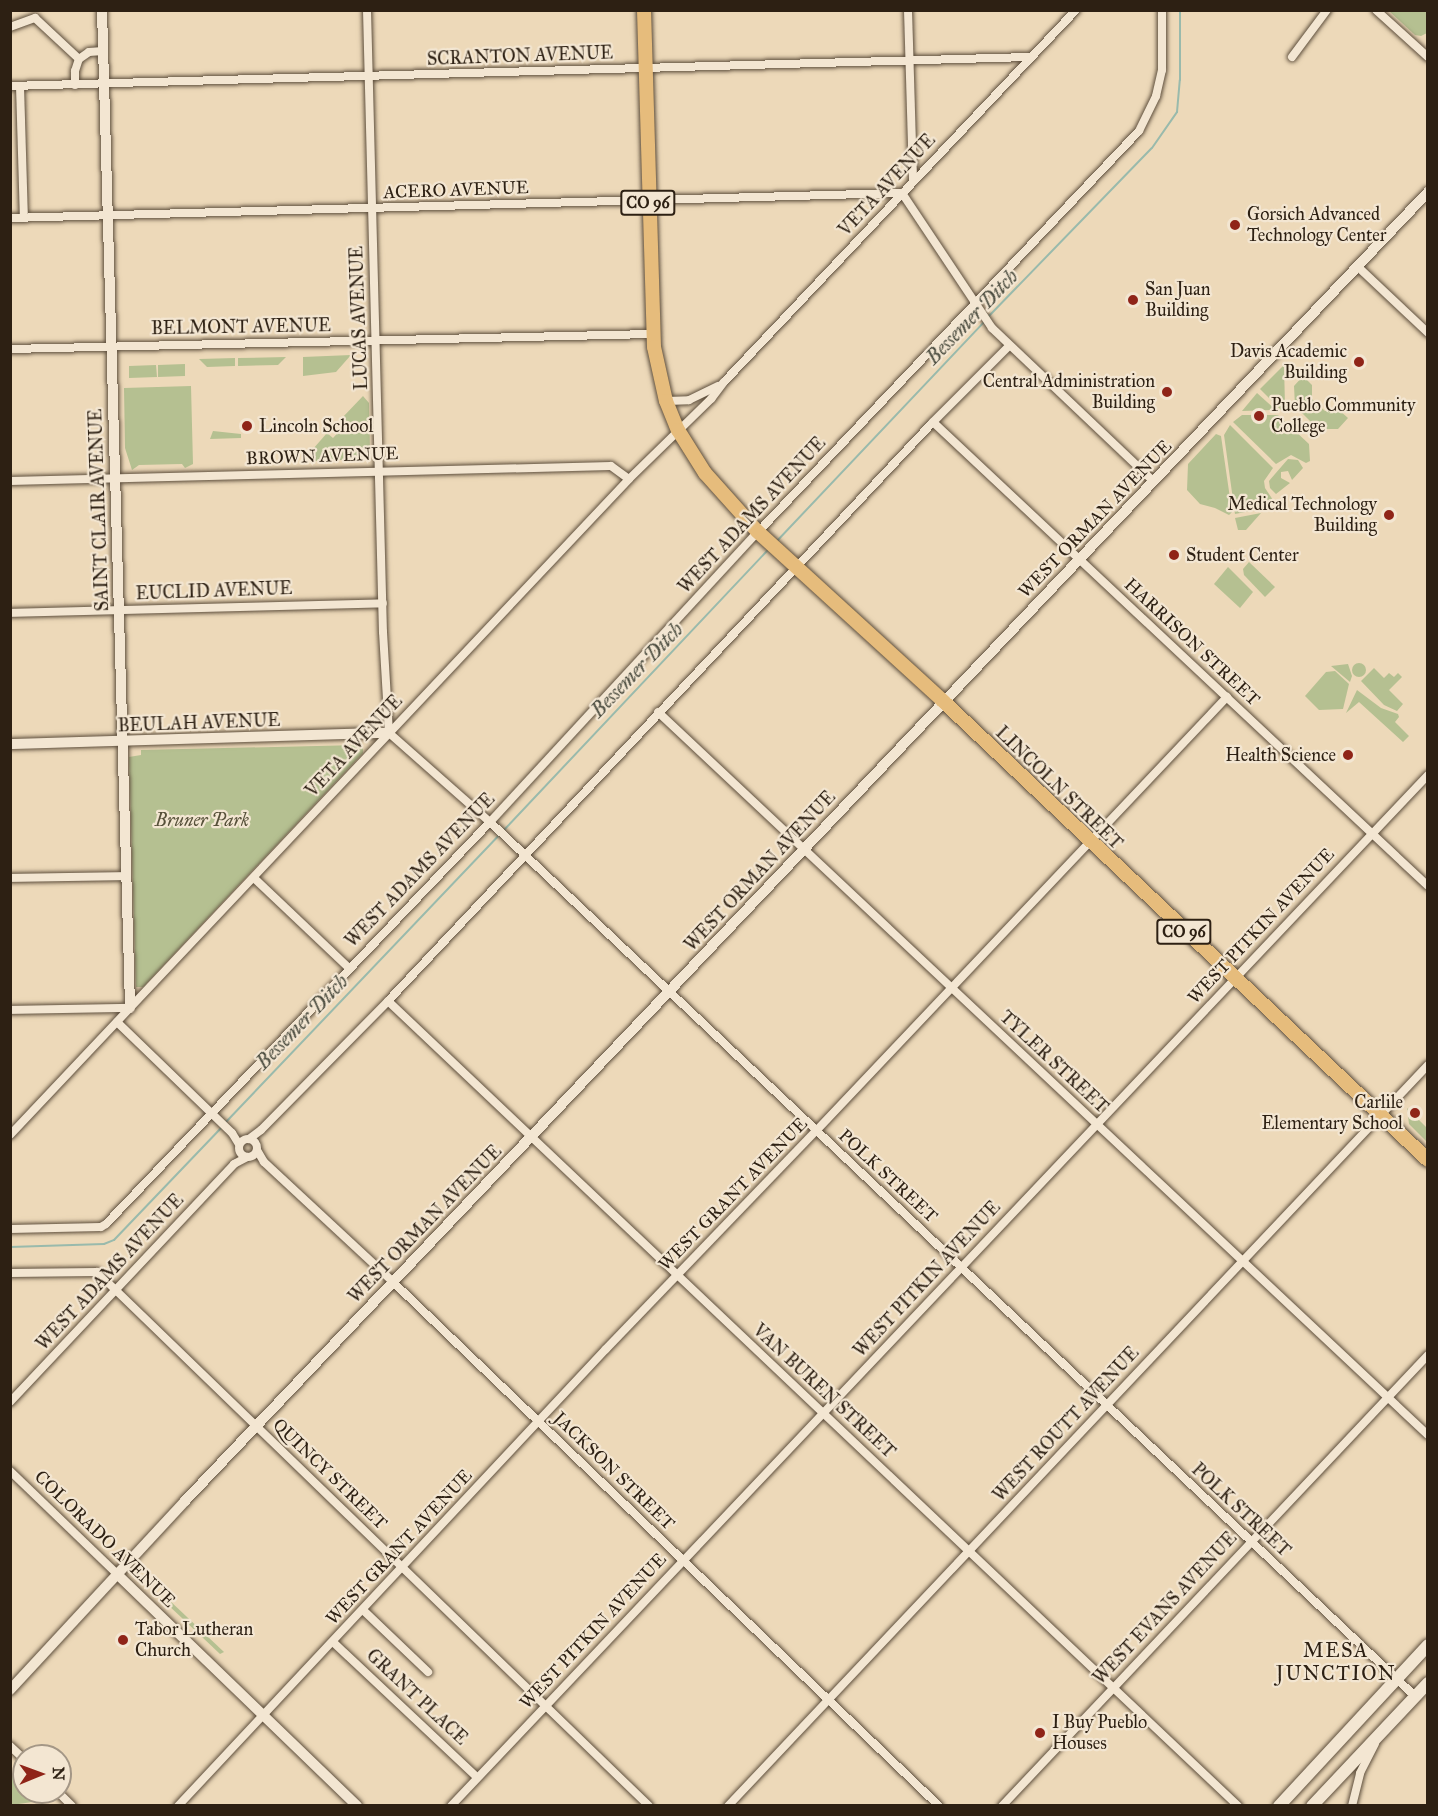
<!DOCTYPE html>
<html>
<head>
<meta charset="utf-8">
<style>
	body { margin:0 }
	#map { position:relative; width:1438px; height:1816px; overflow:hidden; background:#edd9b9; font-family:"IM FELL Great Primer",serif }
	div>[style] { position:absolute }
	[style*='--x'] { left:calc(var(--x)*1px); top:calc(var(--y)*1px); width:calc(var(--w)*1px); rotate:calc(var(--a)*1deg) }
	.green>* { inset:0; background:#b5c091 }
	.round { border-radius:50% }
	.stream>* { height:2px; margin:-1px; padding:0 1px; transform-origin:1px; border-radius:1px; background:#99baac }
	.roads { filter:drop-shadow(0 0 2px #5d4e3c) drop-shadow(0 0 2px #5d4e3c) }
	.minor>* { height:8px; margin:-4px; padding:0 4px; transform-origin:4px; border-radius:4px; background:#f3e6d2 }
	.minor>.ring { margin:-4px; padding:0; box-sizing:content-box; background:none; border:8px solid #f3e6d2; border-radius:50% }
	.tertiary>* { height:10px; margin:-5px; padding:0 5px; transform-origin:5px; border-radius:5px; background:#f3e6d2 }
	.secondary>* { height:12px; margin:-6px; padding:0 6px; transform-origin:6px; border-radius:6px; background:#f3e6d2 }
	.primary>* { height:14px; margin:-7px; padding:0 7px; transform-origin:7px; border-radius:7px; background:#e6bc7c }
	.dots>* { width:16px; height:16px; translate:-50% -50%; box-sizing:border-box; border:3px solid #f3e6d2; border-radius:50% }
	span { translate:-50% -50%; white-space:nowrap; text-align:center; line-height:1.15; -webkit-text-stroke:4.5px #f3e6d2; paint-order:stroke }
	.shield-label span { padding:2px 4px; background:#f3e6d2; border:2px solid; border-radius:4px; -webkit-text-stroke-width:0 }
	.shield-label { font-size:16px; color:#2d2013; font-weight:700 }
	.street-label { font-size:18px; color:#2d2013 }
	.poi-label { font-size:18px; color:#2d2013 }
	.left { translate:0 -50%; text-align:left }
	.right { translate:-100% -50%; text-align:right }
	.park-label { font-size:18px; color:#565039; font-style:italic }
	.water-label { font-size:20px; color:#4d4e41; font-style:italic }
	.neighbourhood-label { font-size:20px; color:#2d2013; letter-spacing:1.5px }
	.frame { position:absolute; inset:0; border:12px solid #2d2013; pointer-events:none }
	.north { position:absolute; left:12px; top:1744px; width:60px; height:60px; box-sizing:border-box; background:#f3e6d2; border:2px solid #a49786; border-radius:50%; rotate:89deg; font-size:16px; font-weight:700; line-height:24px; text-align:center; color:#2d2013 }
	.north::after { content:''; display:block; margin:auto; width:21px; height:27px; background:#8f2418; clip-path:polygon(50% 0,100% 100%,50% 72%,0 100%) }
</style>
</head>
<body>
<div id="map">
	<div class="green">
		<div style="clip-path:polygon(1389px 11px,1427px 11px,1427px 33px,1421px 36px,1415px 35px)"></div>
		<div style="clip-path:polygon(351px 355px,336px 372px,303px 376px,303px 357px)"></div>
		<div style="clip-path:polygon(286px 357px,278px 365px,238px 366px,238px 358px)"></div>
		<div style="clip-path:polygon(235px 358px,235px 366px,207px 367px,199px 359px)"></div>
		<div style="clip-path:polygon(185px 364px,185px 376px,158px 377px,158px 365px)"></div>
		<div style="clip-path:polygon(156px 365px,157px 377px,129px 378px,129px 366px)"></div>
		<div style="clip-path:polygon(1284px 365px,1285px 406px,1281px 410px,1260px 389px)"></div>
		<div style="clip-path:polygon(1303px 376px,1312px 385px,1312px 399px,1325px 411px,1339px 410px,1348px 418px,1338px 429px,1318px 429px,1295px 406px,1294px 386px)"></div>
		<div style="clip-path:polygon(191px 386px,193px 464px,185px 468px,182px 464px,139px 465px,132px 470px,125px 448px,124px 388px)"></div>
		<div style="clip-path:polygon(1257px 393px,1276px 410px,1242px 411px)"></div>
		<div style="clip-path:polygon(363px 396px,369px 403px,370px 454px,366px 459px,313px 461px,313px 449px,327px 433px,333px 438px,347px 423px,342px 418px)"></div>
		<div style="clip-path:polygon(1242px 415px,1278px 415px,1309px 444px,1310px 461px,1306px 463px,1291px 455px,1276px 464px,1233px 422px)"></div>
		<div style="clip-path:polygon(1230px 425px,1273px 468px,1264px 481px,1265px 488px,1273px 500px,1266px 508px,1235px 514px,1224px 435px)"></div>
		<div style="clip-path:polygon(213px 431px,241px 434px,241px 438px,210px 439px)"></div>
		<div style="clip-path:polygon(1216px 434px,1221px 436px,1232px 512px,1229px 515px,1215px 508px,1200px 504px,1187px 490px,1188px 464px)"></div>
		<div style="clip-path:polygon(1288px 459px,1298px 460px,1303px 468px,1292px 480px,1288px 471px,1281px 472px,1281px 478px,1290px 483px,1276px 494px,1270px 488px,1269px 481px)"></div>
		<div style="clip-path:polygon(1261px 513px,1246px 530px,1238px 530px,1235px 518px)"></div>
		<div style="clip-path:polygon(1249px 562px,1275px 587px,1265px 597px,1244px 575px,1243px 569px)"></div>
		<div style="clip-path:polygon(1228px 567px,1253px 592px,1240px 608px,1214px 584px)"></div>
		<div class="round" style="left:1352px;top:663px;width:14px;height:14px"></div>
		<div style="clip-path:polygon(1348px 664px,1352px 676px,1350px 682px,1331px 666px)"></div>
		<div style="clip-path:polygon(1374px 668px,1384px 678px,1389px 673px,1394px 677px,1398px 673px,1402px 677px,1389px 690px,1403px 704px,1397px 711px,1384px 705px,1361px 681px)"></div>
		<div style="clip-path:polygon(1335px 671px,1349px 684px,1343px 709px,1319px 710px,1305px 696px,1326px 672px)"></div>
		<div style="clip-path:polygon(1357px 690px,1381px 708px,1398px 714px,1399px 717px,1395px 722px,1409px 736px,1403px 742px,1359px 702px,1346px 713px)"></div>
		<div style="clip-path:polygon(359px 745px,363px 749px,363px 753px,143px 987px,136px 987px,129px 757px,141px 755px,141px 750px)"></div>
		<div style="clip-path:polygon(1407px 1108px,1427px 1128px,1427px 1142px,1409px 1124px)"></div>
		<div style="clip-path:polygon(168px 1599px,224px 1652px,220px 1654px,165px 1602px)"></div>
		<div style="clip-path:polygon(11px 1774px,24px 1787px,24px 1792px,30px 1792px,40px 1801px,11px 1805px)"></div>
	</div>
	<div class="stream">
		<div style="--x:988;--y:317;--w:235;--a:-45.9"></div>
		<div style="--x:1152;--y:148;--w:44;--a:-55.2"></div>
		<div style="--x:1177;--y:112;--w:32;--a:-85"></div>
		<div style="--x:1180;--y:80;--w:70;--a:-90"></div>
		<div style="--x:776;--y:542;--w:303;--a:-46.6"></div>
		<div style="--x:504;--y:830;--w:388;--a:-46.7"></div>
		<div style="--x:225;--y:1123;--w:399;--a:-46.4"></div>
		<div style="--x:10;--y:1247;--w:94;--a:-1.8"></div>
		<div style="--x:104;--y:1244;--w:11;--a:-22"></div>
		<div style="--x:114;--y:1240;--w:155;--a:-46.3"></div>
	</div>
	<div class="roads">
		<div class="minor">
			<div style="--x:367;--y:10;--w:622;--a:88.53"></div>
			<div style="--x:383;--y:632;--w:101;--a:86.6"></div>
			<div style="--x:389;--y:733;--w:135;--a:41.4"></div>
			<div style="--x:490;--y:822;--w:1273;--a:43.38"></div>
			<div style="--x:908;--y:10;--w:171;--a:88.3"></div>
			<div style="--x:1376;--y:10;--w:70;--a:42.1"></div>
			<div style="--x:10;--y:27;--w:27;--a:-20"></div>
			<div style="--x:35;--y:18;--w:60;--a:43"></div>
			<div style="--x:79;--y:59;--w:12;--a:-35"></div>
			<div style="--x:89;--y:52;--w:14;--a:-4"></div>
			<div style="--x:1292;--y:57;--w:59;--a:-53.3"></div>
			<div style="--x:75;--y:85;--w:14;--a:-90"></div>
			<div style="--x:75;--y:71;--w:13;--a:-72"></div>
			<div style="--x:10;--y:86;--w:1020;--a:-1.63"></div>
			<div style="--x:20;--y:86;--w:132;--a:88.3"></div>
			<div style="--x:10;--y:218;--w:892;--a:-1.61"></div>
			<div style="--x:902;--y:193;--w:162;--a:56.3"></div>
			<div style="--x:992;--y:328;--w:222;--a:43.5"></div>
			<div style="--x:1357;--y:266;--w:98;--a:43.3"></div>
			<div style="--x:10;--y:349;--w:642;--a:-1.34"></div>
			<div style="--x:666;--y:401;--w:23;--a:-2"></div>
			<div style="--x:689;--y:400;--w:32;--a:-26"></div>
			<div style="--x:933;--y:422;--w:678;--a:43.15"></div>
			<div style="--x:10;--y:481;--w:601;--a:-1.43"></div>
			<div style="--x:611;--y:466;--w:22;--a:36"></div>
			<div style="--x:10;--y:613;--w:373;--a:-1.5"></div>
			<div style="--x:658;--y:712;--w:1056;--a:43.2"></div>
			<div style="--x:10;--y:878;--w:117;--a:-1"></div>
			<div style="--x:254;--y:878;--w:131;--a:43.5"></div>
			<div style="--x:388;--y:1001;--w:1171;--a:43.44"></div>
			<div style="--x:10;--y:1010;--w:120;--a:-1"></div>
			<div style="--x:117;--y:1022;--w:160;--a:44"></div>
			<div style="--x:232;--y:1133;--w:13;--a:58"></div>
			<div style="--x:10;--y:1135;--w:902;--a:-46.66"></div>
			<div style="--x:629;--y:479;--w:115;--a:-44.3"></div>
			<div style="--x:711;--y:399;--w:21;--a:-53"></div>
			<div style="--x:724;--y:382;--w:512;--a:-46.58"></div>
			<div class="ring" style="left:239px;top:1139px;width:10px;height:10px"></div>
			<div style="--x:249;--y:1139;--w:15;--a:-37"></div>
			<div style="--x:261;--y:1130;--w:181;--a:-45.4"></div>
			<div style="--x:388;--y:1001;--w:795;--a:-46.73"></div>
			<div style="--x:933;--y:422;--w:107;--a:-45"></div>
			<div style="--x:257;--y:1150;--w:14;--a:60"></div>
			<div style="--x:264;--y:1162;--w:176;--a:42.9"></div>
			<div style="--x:393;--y:1282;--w:757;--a:43.82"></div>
			<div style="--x:10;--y:1229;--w:91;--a:-1.3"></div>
			<div style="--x:101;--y:1227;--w:6;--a:-31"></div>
			<div style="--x:106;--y:1224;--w:556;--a:-46.31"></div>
			<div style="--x:490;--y:822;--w:395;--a:-47.3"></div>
			<div style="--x:758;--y:532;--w:553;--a:-46.47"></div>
			<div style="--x:1139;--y:131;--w:39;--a:-64"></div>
			<div style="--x:1156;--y:96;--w:27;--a:-77"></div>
			<div style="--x:1162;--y:70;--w:60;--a:-90"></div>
			<div style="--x:10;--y:1273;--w:87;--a:-0.7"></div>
			<div style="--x:97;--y:1272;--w:768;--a:44.05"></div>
			<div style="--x:10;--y:1402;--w:327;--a:-46.7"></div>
			<div style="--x:234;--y:1164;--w:15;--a:-28"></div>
			<div style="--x:10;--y:1471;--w:151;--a:43.9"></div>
			<div style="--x:363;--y:1610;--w:90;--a:43.6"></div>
			<div style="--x:333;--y:1642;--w:197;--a:43.2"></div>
			<div style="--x:10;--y:1746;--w:19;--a:43"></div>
			<div style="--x:58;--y:1792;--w:20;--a:45"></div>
			<div style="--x:178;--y:1806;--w:626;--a:-46.88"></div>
			<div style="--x:606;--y:1349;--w:303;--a:-46.1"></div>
			<div style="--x:816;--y:1131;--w:598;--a:-46.56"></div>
			<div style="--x:451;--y:1806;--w:1420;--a:-46.54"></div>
			<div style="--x:728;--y:1806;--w:1019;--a:-46.63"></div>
			<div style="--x:1002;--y:1806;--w:620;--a:-46.63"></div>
			<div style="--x:1352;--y:1806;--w:34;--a:-76"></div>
			<div style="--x:1360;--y:1773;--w:33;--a:-63"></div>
		</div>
		<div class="tertiary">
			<div style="--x:102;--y:10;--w:998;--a:88.39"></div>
			<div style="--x:10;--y:744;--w:379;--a:-1.7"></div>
			<div style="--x:119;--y:1576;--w:331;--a:44"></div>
			<div style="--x:10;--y:1690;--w:258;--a:-47.2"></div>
			<div style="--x:185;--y:1501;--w:1805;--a:-46.48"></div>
		</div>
		<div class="secondary">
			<div style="--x:1279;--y:1806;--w:219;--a:-47.2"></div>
			<div style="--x:1312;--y:1806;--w:169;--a:-46.7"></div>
		</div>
		<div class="primary">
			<div style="--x:644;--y:10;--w:337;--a:88.3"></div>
			<div style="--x:654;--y:347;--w:55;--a:77.5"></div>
			<div style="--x:666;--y:401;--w:31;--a:68"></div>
			<div style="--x:678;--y:430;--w:51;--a:57.9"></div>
			<div style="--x:705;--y:473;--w:79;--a:48.1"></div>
			<div style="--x:758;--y:532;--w:252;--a:42.4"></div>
			<div style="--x:944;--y:702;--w:666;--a:43.42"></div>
		</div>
	</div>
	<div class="dots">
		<div style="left:1235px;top:225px;background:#8f2418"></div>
		<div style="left:1133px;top:300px;background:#8f2418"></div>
		<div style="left:1359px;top:362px;background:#8f2418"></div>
		<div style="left:1167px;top:392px;background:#8f2418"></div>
		<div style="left:1259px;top:416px;background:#8f2418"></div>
		<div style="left:247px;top:426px;background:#8f2418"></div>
		<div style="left:1389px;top:515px;background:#8f2418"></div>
		<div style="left:1174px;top:555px;background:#8f2418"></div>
		<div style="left:1348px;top:755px;background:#8f2418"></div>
		<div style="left:1415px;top:1113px;background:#8f2418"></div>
		<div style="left:123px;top:1640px;background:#8f2418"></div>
		<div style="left:1040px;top:1733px;background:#8f2418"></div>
	</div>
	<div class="shield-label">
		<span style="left:648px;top:203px">CO 96</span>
		<span style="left:1184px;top:932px">CO 96</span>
	</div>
	<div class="street-label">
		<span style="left:520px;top:56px;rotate:-2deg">SCRANTON AVENUE</span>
		<span style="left:887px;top:185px;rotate:-47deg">VETA AVENUE</span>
		<span style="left:456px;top:190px;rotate:-2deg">ACERO AVENUE</span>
		<span style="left:359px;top:318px;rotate:-92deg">LUCAS AVENUE</span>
		<span style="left:241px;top:327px;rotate:-1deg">BELMONT AVENUE</span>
		<span style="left:322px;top:456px;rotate:-2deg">BROWN AVENUE</span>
		<span style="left:99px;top:510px;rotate:-92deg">SAINT CLAIR AVENUE</span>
		<span style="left:752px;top:515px;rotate:-47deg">WEST ADAMS AVENUE</span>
		<span style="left:1095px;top:519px;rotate:-46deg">WEST ORMAN AVENUE</span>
		<span style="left:214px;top:591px;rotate:-2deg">EUCLID AVENUE</span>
		<span style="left:1192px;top:642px;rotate:43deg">HARRISON STREET</span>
		<span style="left:199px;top:723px;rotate:-2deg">BEULAH AVENUE</span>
		<span style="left:354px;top:746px;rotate:-47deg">VETA AVENUE</span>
		<span style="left:1059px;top:788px;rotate:44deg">LINCOLN STREET</span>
		<span style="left:420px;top:870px;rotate:-46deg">WEST ADAMS AVENUE</span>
		<span style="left:760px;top:871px;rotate:-47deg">WEST ORMAN AVENUE</span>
		<span style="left:1261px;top:926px;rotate:-47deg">WEST PITKIN AVENUE</span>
		<span style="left:1054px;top:1062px;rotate:43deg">TYLER STREET</span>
		<span style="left:888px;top:1176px;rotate:43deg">POLK STREET</span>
		<span style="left:733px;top:1194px;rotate:-46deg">WEST GRANT AVENUE</span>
		<span style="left:425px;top:1224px;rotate:-46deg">WEST ORMAN AVENUE</span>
		<span style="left:110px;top:1272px;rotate:-47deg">WEST ADAMS AVENUE</span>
		<span style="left:927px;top:1279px;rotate:-47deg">WEST PITKIN AVENUE</span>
		<span style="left:824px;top:1391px;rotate:43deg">VAN BUREN STREET</span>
		<span style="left:1066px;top:1424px;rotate:-47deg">WEST ROUTT AVENUE</span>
		<span style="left:614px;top:1471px;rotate:44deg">JACKSON STREET</span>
		<span style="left:330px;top:1474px;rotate:44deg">QUINCY STREET</span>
		<span style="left:1241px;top:1510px;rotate:43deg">POLK STREET</span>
		<span style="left:105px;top:1539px;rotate:44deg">COLORADO AVENUE</span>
		<span style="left:399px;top:1547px;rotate:-47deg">WEST GRANT AVENUE</span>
		<span style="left:1165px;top:1608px;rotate:-47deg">WEST EVANS AVENUE</span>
		<span style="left:593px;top:1631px;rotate:-47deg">WEST PITKIN AVENUE</span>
		<span style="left:417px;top:1697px;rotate:43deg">GRANT PLACE</span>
	</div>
	<div class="poi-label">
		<span class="left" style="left:1247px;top:225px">Gorsich Advanced<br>Technology Center</span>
		<span class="left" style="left:1145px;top:300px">San Juan<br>Building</span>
		<span class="right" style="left:1347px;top:362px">Davis Academic<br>Building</span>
		<span class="right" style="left:1155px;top:392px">Central Administration<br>Building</span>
		<span class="left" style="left:1271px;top:416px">Pueblo Community<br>College</span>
		<span class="left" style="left:259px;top:426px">Lincoln School</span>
		<span class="right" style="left:1377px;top:515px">Medical Technology<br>Building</span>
		<span class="left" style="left:1186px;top:555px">Student Center</span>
		<span class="right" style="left:1336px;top:755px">Health Science</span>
		<span class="right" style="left:1403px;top:1113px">Carlile<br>Elementary School</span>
		<span class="left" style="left:135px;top:1640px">Tabor Lutheran<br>Church</span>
		<span class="left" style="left:1052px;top:1733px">I Buy Pueblo<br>Houses</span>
	</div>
	<div class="park-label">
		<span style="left:202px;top:820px">Bruner Park</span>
	</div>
	<div class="water-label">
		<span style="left:972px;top:317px;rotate:-46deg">Bessemer Ditch</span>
		<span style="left:637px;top:670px;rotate:-46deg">Bessemer Ditch</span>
		<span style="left:302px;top:1022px;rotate:-46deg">Bessemer Ditch</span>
	</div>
	<div class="neighbourhood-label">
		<span style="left:1336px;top:1662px">MESA<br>JUNCTION</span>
	</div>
	<div class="frame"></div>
	<div class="north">N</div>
</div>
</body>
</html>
